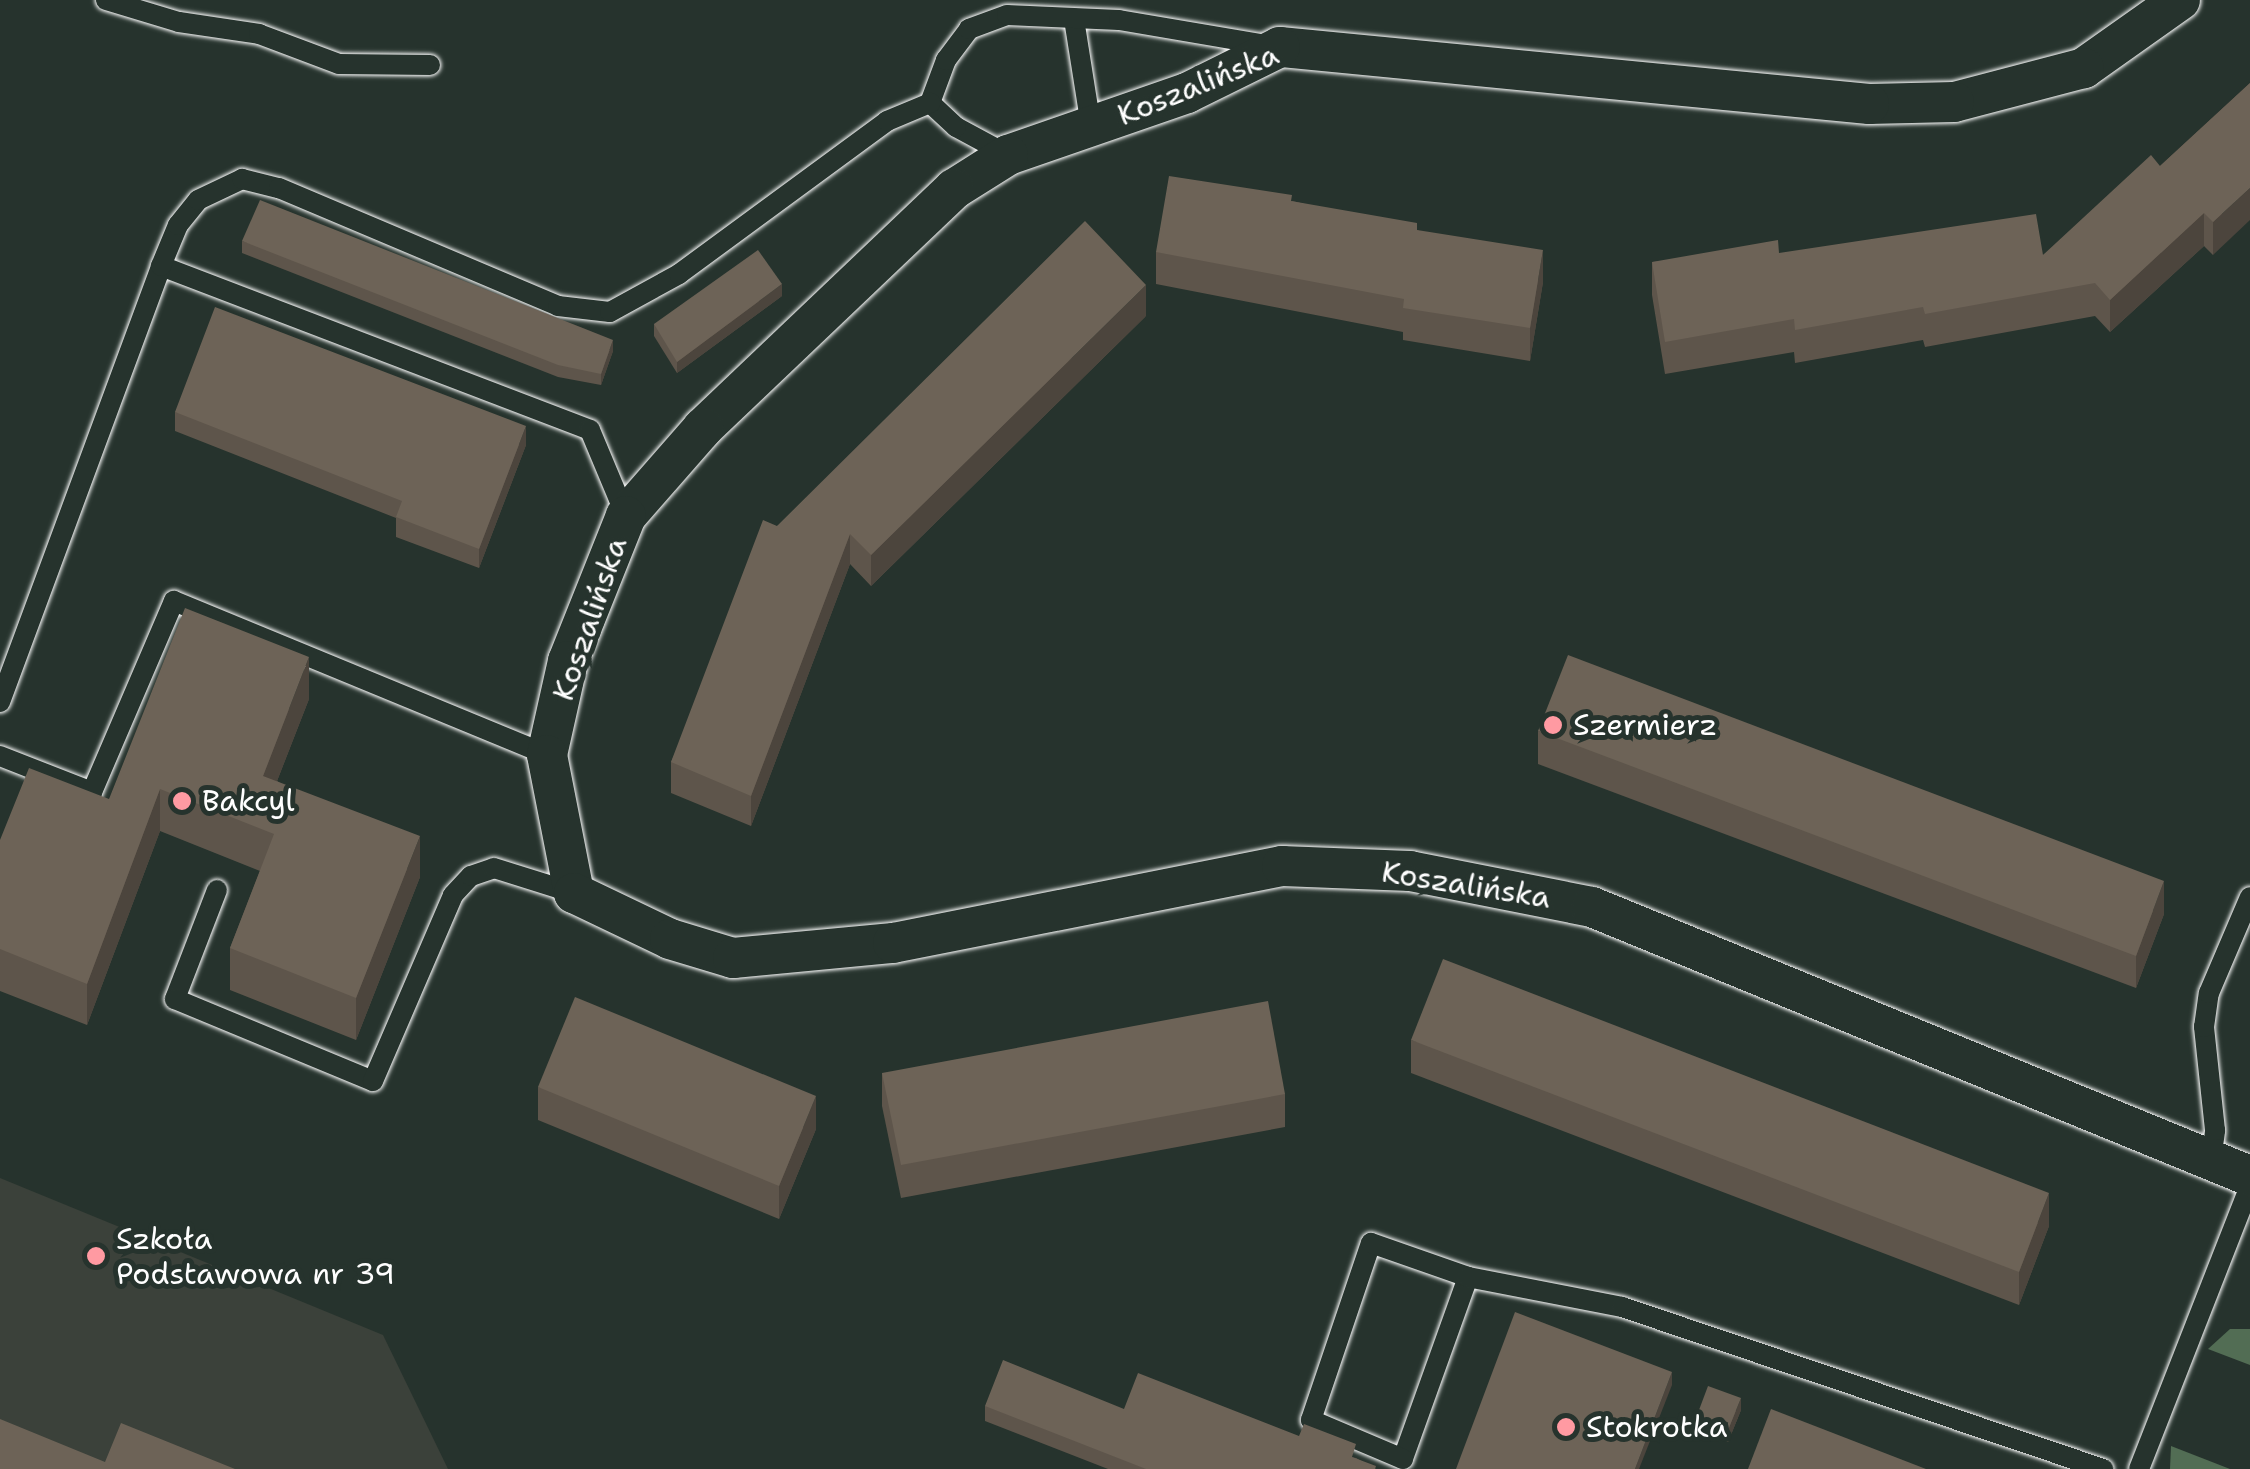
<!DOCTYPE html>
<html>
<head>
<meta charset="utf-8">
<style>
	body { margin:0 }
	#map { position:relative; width:2250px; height:1469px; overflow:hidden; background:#26332d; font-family:"Shantell Sans",sans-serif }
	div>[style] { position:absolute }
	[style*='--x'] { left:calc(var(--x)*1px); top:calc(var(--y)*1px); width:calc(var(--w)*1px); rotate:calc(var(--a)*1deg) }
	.built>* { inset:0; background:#3b413a }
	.green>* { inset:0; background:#526d54 }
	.roads { filter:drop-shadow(0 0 2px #fff) drop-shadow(0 0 2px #fff) }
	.service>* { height:20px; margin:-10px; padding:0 10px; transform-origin:10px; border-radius:10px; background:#26332d }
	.minor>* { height:40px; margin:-20px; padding:0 20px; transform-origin:20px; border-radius:20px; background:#26332d }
	.wall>* { inset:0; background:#5e554b }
	.shaded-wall>* { inset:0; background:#4c453d }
	.building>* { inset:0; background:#6d6357 }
	.dots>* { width:28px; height:28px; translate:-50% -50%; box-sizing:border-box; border:5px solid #26332d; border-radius:50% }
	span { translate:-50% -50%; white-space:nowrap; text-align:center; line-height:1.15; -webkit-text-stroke:10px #26332d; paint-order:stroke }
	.street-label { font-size:30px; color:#fff }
	.poi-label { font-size:30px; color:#fff }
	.left { translate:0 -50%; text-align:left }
</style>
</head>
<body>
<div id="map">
	<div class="built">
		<div style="clip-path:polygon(0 1178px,383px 1335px,448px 1469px,0 1469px)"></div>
	</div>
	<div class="green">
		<div style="clip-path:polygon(2230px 1329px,2250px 1329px,2250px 1365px,2208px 1349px)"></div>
		<div style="clip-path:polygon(2171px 1446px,2230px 1469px,2170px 1469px)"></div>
	</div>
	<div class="roads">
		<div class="service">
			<div style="--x:106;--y:0;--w:76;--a:16.8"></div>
			<div style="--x:179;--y:22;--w:81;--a:8.5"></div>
			<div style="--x:259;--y:34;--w:85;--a:20.6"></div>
			<div style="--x:339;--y:64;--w:91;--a:0.6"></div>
			<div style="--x:1074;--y:19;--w:108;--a:81"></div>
			<div style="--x:1008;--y:155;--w:59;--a:-151.7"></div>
			<div style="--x:956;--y:127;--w:35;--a:-137"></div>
			<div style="--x:930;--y:103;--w:46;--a:-69.6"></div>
			<div style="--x:946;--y:60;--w:39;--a:-53"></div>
			<div style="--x:969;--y:29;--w:40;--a:-20.2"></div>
			<div style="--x:1007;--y:15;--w:112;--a:2.6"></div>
			<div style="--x:1119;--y:20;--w:156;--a:9.6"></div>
			<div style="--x:161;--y:266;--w:459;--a:20.9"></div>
			<div style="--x:590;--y:430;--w:93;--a:67.3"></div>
			<div style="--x:0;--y:702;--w:465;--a:-69.7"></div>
			<div style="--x:161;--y:266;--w:44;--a:-67.5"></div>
			<div style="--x:178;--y:225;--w:32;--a:-51"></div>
			<div style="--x:198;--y:200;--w:49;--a:-25.5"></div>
			<div style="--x:242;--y:179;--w:38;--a:14"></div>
			<div style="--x:279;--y:188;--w:303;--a:22.9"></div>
			<div style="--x:558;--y:306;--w:52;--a:6.6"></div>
			<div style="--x:610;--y:312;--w:79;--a:-28.8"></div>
			<div style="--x:679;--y:274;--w:258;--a:-36.3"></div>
			<div style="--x:887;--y:121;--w:47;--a:-22.7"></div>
			<div style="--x:0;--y:756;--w:99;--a:21.4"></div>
			<div style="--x:92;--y:792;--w:208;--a:-66.8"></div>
			<div style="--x:174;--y:601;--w:404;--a:22.4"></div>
			<div style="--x:217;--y:890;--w:117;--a:111.1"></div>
			<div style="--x:175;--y:999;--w:214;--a:22.5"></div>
			<div style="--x:373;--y:1081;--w:202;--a:-66.7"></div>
			<div style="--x:453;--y:895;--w:26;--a:-47"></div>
			<div style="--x:471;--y:876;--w:24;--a:-19"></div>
			<div style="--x:494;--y:868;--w:84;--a:17.4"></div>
			<div style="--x:2211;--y:1160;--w:30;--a:-82"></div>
			<div style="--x:2215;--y:1130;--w:104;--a:-96.1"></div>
			<div style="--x:2204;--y:1027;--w:34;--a:-82"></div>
			<div style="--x:2209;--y:993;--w:104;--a:-66.9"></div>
			<div style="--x:1468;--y:1277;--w:193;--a:109.7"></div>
			<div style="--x:1403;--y:1459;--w:100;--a:-157"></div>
			<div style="--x:1311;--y:1420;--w:187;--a:-71.3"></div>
			<div style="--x:1371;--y:1243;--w:103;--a:19.3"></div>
			<div style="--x:1468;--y:1277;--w:157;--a:11"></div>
			<div style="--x:1622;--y:1307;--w:508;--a:18.61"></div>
			<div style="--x:2139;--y:1469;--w:304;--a:-68.6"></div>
		</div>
		<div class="minor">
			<div style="--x:2180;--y:0;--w:118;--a:144.7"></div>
			<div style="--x:2084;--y:68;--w:134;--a:165.3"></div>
			<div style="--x:1954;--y:102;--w:85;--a:178.7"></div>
			<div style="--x:1869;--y:104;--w:592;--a:-174.47"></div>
			<div style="--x:1280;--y:47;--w:104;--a:153.7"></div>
			<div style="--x:1187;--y:93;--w:189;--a:160.9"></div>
			<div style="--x:1008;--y:155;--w:64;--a:147.8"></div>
			<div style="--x:954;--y:189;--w:347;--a:136.4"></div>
			<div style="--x:703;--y:428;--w:117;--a:131.2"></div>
			<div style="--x:626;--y:516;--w:156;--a:111.8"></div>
			<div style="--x:568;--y:661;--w:96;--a:102.6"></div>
			<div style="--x:547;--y:755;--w:141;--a:78.9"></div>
			<div style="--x:574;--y:893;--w:106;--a:25.6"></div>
			<div style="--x:670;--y:939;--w:66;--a:16.8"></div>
			<div style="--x:733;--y:958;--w:161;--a:-5.4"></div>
			<div style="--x:893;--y:943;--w:397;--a:-11.2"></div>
			<div style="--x:1282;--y:866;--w:128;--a:2.2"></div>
			<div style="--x:1410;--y:871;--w:186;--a:11.2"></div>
			<div style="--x:1592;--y:907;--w:711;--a:22.24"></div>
		</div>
	</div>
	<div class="wall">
		<div style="clip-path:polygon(2250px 83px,2213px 255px,2204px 246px,2110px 332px,2095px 316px,1925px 347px,1923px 340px,1795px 363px,1794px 352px,1665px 374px,1652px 295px,1652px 262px,1779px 253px,2043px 255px,2160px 166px)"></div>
		<div style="clip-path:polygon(1292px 201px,1417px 230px,1543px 282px,1530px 361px,1403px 340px,1403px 332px,1156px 284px,1156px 252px)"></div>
		<div style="clip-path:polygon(242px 241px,613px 351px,601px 385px,558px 377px,242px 253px)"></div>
		<div style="clip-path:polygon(782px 296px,677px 373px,654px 336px,654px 324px)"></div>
		<div style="clip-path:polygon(1146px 316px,871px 586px,850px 564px,751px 826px,671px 793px,671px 762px,777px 526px)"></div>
		<div style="clip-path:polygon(175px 412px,526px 445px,479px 568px,396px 537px,396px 518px,175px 431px)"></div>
		<div style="clip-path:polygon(309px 699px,277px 781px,420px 877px,356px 1040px,230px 990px,230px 948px,260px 871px,160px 831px,87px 1025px,0 991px,0 840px,109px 799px)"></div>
		<div style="clip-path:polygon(1538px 731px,2164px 914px,2136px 988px,1538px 764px)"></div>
		<div style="clip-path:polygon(1411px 1040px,2049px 1226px,2019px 1305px,1411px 1073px)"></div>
		<div style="clip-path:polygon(882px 1073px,1285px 1094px,1285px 1127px,901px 1198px,882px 1106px)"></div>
		<div style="clip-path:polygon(538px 1087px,816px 1129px,779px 1219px,538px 1120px)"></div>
		<div style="clip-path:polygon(985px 1406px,1124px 1409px,1356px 1458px,1376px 1469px,1108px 1469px,985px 1421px)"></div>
		<div style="clip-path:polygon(1741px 1410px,1728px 1442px,1696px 1430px,1696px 1418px)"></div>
	</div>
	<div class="shaded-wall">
		<div style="clip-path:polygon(2250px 188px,2250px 220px,2213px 255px,2213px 222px)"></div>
		<div style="clip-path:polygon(2204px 213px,2204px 246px,2110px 332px,2110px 300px)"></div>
		<div style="clip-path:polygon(1543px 250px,1543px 282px,1530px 361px,1530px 328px)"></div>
		<div style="clip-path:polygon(782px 284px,782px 296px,677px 373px,677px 362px)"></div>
		<div style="clip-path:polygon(1146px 285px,1146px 316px,871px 586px,871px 555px)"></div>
		<div style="clip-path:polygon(613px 340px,613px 351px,601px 385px,601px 374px)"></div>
		<div style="clip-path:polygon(526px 426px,526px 445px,479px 568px,479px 549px)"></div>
		<div style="clip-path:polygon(850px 534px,850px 564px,751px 826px,751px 796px)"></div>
		<div style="clip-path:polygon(309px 657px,309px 699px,263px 817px,263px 776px)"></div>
		<div style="clip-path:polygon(160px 789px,160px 831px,87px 1025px,87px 984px)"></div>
		<div style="clip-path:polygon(420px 836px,420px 877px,356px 1040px,356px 998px)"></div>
		<div style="clip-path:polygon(2164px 881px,2164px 914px,2136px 988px,2136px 956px)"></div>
		<div style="clip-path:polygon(816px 1096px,816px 1129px,779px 1219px,779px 1186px)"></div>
		<div style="clip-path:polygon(2049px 1193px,2049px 1226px,2019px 1305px,2019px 1272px)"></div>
		<div style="clip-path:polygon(1672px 1372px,1672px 1385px,1639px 1469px,1635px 1469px)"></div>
		<div style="clip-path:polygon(1741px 1398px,1741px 1410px,1728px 1442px,1728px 1430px)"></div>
	</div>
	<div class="building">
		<div style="clip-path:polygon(2250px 83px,2250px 188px,2213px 222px,2204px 213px,2110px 300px,2095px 283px,1925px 314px,1923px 307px,1795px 330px,1794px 319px,1665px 342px,1652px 262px,1778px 240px,1779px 253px,2036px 214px,2043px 255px,2151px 155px,2160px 166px)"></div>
		<div style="clip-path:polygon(1169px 176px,1292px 195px,1291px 201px,1417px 223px,1417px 230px,1543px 250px,1530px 328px,1403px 308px,1404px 299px,1156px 252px)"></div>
		<div style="clip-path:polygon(260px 200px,613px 340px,601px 374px,558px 365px,242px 241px)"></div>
		<div style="clip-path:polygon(1085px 221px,1146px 285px,871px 555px,850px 534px,751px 796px,671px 762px,763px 520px,777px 526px)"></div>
		<div style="clip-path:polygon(758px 250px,782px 284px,677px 362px,654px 324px)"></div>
		<div style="clip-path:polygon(215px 307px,526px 426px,479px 549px,396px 517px,402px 501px,175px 412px)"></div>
		<div style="clip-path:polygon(185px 608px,309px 657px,263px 776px,420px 836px,356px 998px,230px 948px,274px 834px,160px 789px,87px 984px,0 949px,0 840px,29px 768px,109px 799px)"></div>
		<div style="clip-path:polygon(1568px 655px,2164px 881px,2136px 956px,1538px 731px)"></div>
		<div style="clip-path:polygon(1443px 959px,2049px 1193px,2019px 1272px,1411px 1040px)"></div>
		<div style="clip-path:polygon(575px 997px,816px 1096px,779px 1186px,538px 1087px)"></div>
		<div style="clip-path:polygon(1268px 1001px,1285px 1094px,901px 1165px,882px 1073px)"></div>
		<div style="clip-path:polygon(1515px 1312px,1672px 1372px,1635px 1469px,1456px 1469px)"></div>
		<div style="clip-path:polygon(1003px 1360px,1124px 1409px,1138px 1373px,1299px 1436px,1304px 1424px,1356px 1444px,1352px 1457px,1376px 1466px,1375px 1469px,1146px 1469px,985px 1406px)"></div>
		<div style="clip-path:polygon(1708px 1386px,1741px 1398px,1728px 1430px,1696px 1418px)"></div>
		<div style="clip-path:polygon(1771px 1409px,1926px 1469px,1748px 1469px)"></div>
		<div style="clip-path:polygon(0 1419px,105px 1462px,121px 1423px,235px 1469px,0 1469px)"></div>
	</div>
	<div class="dots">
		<div style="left:1553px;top:725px;background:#ff9aa2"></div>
		<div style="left:182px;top:801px;background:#ff9aa2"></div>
		<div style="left:96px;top:1256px;background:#ff9aa2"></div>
		<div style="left:1566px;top:1427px;background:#ff9aa2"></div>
	</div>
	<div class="street-label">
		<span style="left:1198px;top:85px;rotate:-22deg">Koszalińska</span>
		<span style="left:590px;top:619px;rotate:-71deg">Koszalińska</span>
		<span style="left:1466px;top:885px;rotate:9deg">Koszalińska</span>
	</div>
	<div class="poi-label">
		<span class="left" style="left:1573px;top:725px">Szermierz</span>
		<span class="left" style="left:202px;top:801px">Bakcyl</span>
		<span class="left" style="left:116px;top:1256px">Szkoła<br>Podstawowa nr 39</span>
		<span class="left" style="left:1586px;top:1427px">Stokrotka</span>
	</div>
</div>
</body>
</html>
